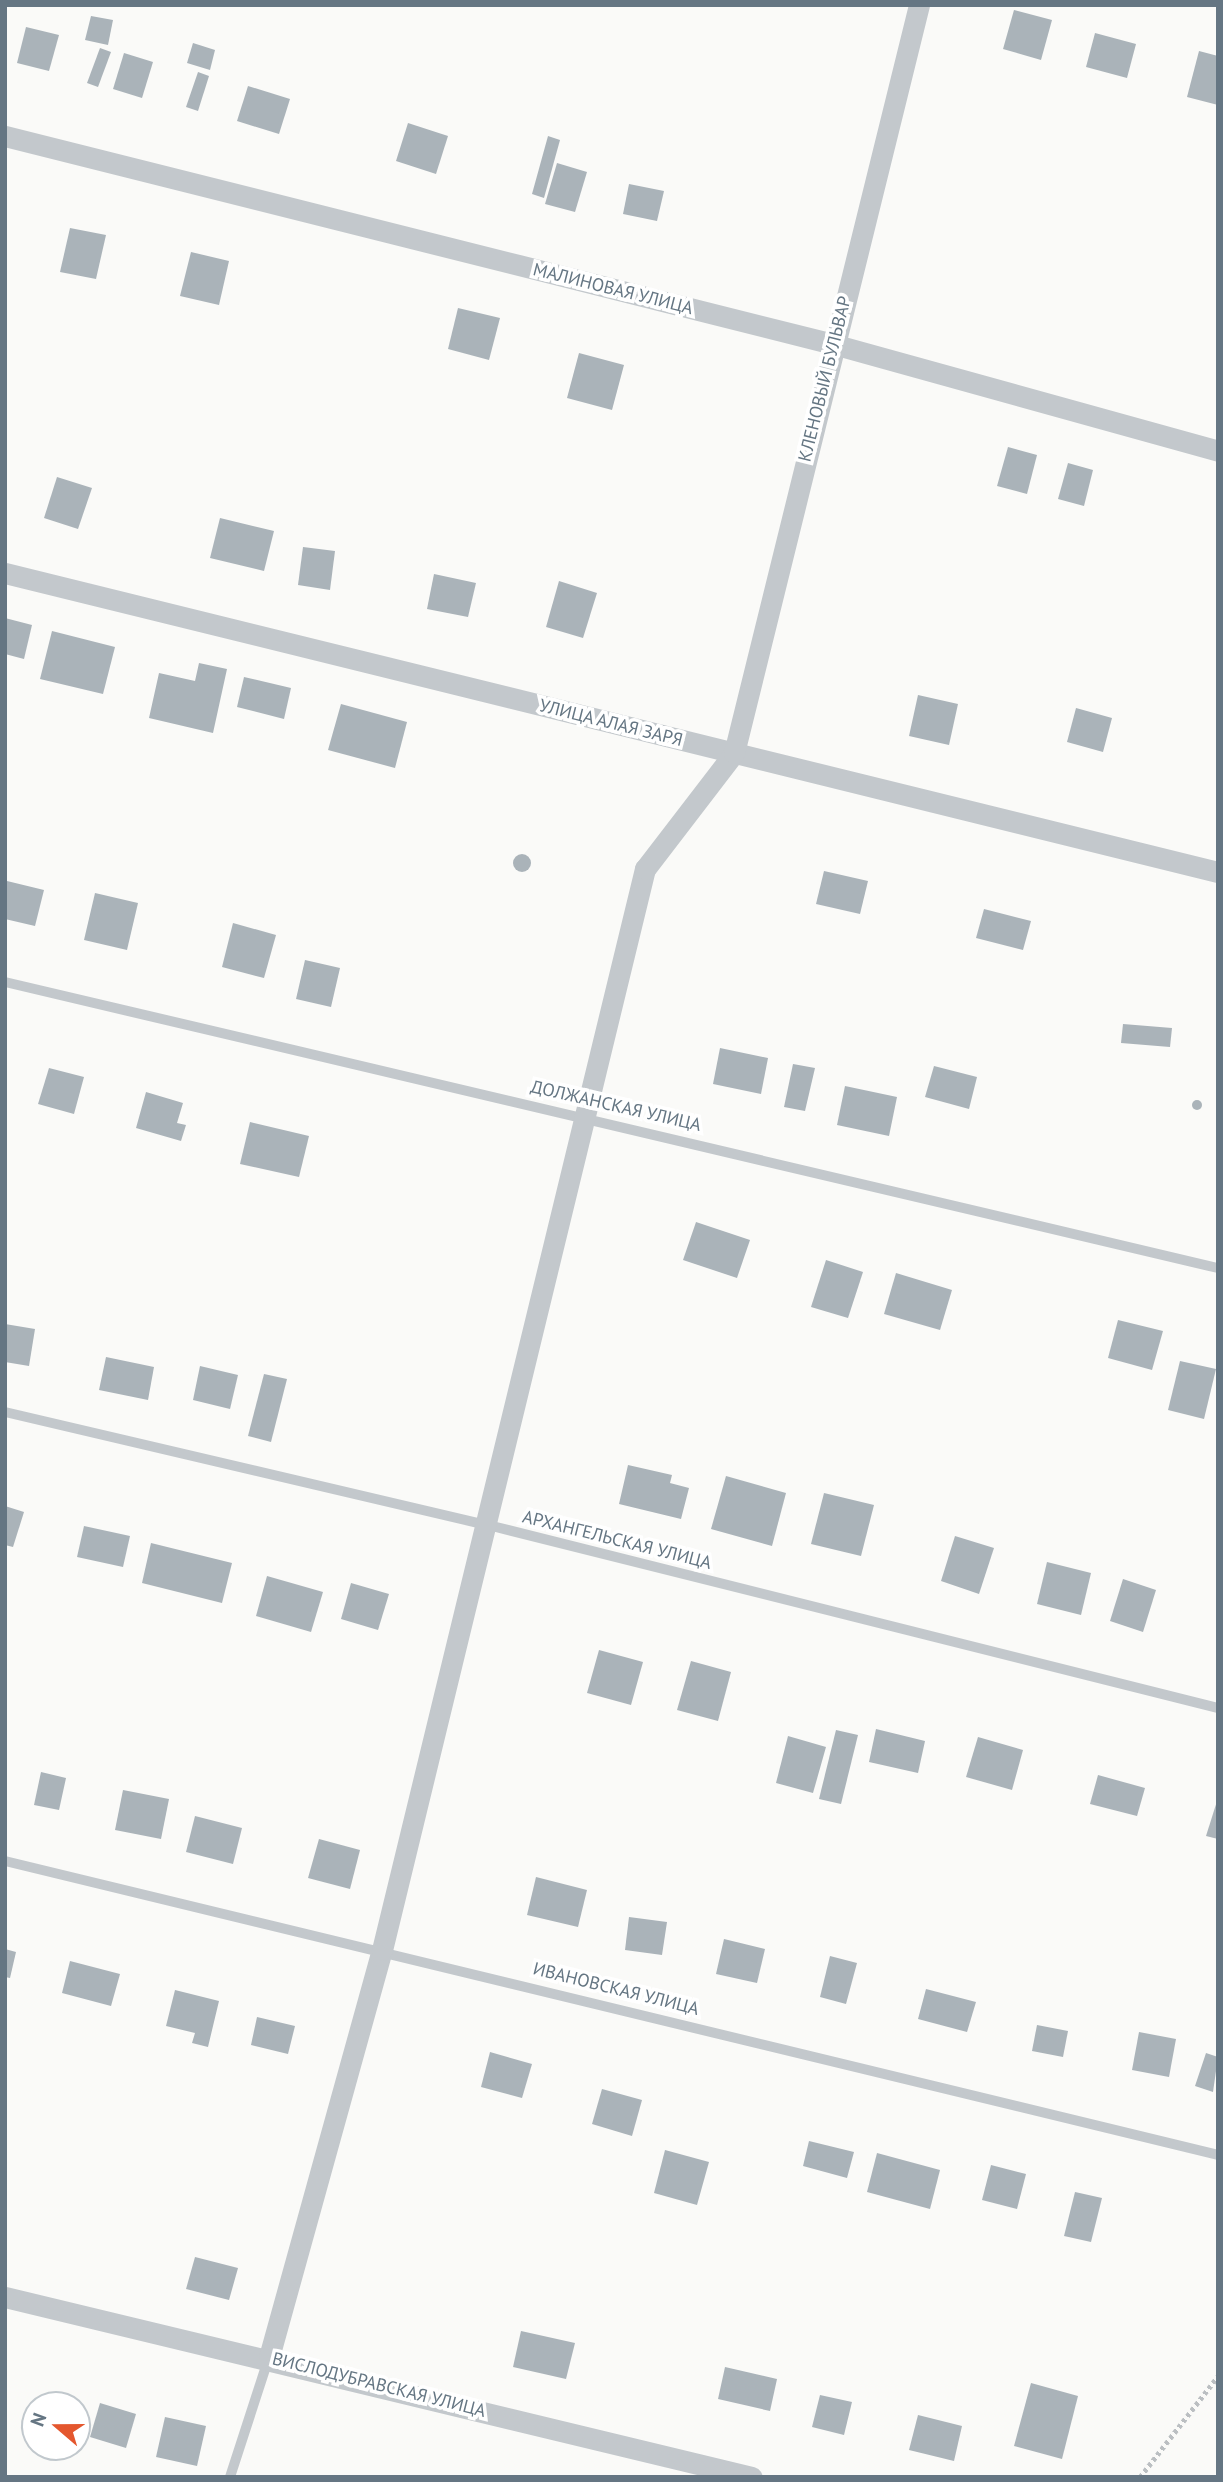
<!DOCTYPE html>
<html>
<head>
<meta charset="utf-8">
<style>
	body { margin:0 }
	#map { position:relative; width:1223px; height:2482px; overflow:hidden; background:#fafaf8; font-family:"PT Sans",sans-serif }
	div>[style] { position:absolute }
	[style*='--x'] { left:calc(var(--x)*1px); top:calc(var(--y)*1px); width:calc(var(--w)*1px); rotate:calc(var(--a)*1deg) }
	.building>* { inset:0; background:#aab3b9 }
	.round { border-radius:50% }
	.path>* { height:4.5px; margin-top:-2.25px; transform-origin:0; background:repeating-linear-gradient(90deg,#bbbfc2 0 3.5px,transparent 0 7px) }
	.service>* { height:10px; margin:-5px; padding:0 5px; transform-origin:5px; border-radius:5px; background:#c3c8cc }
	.minor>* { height:21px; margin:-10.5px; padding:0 10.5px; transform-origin:10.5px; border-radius:10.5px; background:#c3c8cc }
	span { translate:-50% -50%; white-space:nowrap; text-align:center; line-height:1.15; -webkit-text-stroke:7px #fff; paint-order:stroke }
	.street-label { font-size:18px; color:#657683 }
	.frame { position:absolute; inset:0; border:7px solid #657683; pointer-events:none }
	.north { position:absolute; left:21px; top:2391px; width:70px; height:70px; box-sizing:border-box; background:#fff; border:2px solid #c1c8cd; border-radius:50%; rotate:290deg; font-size:19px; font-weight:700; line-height:28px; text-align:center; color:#657683 }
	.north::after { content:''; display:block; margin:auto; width:24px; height:32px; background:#e4572e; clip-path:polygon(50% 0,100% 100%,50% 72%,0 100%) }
</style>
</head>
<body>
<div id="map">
	<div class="building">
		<div style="clip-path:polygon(1014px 10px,1052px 20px,1041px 60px,1003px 49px)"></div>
		<div style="clip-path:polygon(91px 16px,113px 20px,108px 45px,85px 40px)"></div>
		<div style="clip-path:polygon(26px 27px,59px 35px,49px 71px,17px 63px)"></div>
		<div style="clip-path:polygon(1095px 33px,1136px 44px,1127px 78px,1086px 67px)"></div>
		<div style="clip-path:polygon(193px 43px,215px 50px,210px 70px,187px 63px)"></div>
		<div style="clip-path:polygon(100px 48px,111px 52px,98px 87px,87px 83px)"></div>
		<div style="clip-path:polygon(1199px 51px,1218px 56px,1218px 105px,1187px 97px)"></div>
		<div style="clip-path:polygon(124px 53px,153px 62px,142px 98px,113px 89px)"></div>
		<div style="clip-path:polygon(198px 72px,209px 76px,198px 111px,186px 107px)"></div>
		<div style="clip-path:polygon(248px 86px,290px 99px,279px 134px,237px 121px)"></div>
		<div style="clip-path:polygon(408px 123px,448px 136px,436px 174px,396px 161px)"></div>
		<div style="clip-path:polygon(548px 136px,560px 140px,544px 198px,532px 194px)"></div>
		<div style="clip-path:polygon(557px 163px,587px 172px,575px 212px,545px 204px)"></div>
		<div style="clip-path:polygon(629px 184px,664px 191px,657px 221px,623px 214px)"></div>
		<div style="clip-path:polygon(70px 228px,106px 235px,96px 279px,60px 272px)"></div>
		<div style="clip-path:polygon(191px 252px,229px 261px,219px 305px,180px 296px)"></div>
		<div style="clip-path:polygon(458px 308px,500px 318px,489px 360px,448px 349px)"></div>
		<div style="clip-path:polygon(579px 353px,624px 365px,612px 410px,567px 398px)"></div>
		<div style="clip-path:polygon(1008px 447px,1037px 455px,1027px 494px,997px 486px)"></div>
		<div style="clip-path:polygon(1068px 463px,1093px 470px,1084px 506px,1058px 499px)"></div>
		<div style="clip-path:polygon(57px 477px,92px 488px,78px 529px,44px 518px)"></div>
		<div style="clip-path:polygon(220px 518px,274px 531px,264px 571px,210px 558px)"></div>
		<div style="clip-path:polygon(303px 547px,335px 551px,330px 590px,298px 585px)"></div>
		<div style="clip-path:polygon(434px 574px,476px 583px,468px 617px,427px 609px)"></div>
		<div style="clip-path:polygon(559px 581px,597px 593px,583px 638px,546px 627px)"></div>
		<div style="clip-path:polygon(5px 618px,32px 625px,24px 659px,5px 654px)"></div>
		<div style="clip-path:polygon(52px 631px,115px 647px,103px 694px,40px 679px)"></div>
		<div style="clip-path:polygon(199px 663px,227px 669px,213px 733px,149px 718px,159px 673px,195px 681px)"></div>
		<div style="clip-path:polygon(244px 677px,291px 688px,284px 719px,237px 707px)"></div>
		<div style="clip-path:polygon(918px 695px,958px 704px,949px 745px,909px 736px)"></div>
		<div style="clip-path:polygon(341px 704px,407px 722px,395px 768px,328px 750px)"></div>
		<div style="clip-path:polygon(1076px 708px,1112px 718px,1103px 752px,1067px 742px)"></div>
		<div class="round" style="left:513px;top:854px;width:18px;height:18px"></div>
		<div style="clip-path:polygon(824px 871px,868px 881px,860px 914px,816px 904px)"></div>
		<div style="clip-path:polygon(7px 881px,44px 890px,35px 926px,5px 919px)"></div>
		<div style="clip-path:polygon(95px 893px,138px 903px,127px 950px,84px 940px)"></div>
		<div style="clip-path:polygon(984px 909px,1031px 921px,1023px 950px,976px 938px)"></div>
		<div style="clip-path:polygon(233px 923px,276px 935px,264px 978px,222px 967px)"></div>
		<div style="clip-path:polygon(305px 960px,340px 968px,331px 1007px,296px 999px)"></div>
		<div style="clip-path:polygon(1123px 1024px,1172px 1028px,1170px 1047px,1121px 1043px)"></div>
		<div style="clip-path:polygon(720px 1048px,768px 1058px,761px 1094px,713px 1084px)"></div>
		<div style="clip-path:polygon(793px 1064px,815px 1068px,805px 1111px,784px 1107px)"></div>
		<div style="clip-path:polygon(934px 1066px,977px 1077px,969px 1109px,925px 1097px)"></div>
		<div style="clip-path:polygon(49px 1068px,84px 1077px,74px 1114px,38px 1104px)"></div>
		<div style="clip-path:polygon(845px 1086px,897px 1097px,889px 1136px,837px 1125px)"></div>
		<div style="clip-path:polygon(146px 1092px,183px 1103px,177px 1123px,186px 1125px,181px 1141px,136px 1128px)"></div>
		<div class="round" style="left:1192px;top:1100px;width:10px;height:10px"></div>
		<div style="clip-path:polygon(250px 1122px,309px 1136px,299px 1177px,240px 1164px)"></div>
		<div style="clip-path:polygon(696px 1222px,750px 1240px,737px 1278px,683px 1260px)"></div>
		<div style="clip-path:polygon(826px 1260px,863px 1272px,848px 1318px,811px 1307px)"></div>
		<div style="clip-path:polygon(896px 1273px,952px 1290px,940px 1330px,884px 1314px)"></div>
		<div style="clip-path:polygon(1118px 1320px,1163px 1331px,1152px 1370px,1108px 1358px)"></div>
		<div style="clip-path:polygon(5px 1324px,35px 1329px,29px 1366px,5px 1362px)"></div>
		<div style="clip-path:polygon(106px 1357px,154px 1367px,148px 1400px,99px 1390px)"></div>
		<div style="clip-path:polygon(1180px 1361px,1216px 1369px,1204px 1419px,1168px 1410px)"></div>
		<div style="clip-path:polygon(200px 1366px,238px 1375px,230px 1409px,193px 1400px)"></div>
		<div style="clip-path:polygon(264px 1374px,287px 1379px,271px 1442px,248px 1436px)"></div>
		<div style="clip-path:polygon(628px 1465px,672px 1475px,670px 1483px,689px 1488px,681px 1519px,619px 1504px)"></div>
		<div style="clip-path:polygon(726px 1476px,786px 1493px,772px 1546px,711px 1529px)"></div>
		<div style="clip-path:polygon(824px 1493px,874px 1505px,861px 1556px,811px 1544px)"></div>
		<div style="clip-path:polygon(5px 1506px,24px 1512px,13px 1547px,5px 1545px)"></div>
		<div style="clip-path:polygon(84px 1526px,130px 1536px,123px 1567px,77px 1557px)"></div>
		<div style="clip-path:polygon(955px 1536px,994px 1548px,979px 1594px,941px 1581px)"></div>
		<div style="clip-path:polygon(151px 1543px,232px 1563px,222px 1603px,142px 1583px)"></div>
		<div style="clip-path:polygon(1047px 1562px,1091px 1573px,1081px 1615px,1037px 1604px)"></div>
		<div style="clip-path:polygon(267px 1576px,323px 1592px,311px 1632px,256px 1616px)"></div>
		<div style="clip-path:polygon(1123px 1579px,1156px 1590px,1143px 1632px,1110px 1621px)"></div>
		<div style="clip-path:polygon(351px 1583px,389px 1594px,378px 1630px,341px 1619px)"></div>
		<div style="clip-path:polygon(599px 1650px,643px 1662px,631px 1705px,587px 1693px)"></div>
		<div style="clip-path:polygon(691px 1661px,731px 1672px,718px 1721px,677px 1710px)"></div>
		<div style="clip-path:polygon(876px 1729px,925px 1741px,918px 1773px,869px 1762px)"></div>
		<div style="clip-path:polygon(836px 1730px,858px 1735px,841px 1804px,819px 1799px)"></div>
		<div style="clip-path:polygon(788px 1736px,826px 1747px,813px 1793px,776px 1783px)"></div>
		<div style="clip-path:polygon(978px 1737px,1023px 1750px,1012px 1790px,966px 1777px)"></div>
		<div style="clip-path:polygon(41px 1772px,66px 1778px,59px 1810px,34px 1805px)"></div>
		<div style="clip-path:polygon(1098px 1775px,1145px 1788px,1137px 1816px,1090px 1804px)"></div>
		<div style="clip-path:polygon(123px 1790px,169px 1799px,161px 1839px,115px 1830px)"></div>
		<div style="clip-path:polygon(1218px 1798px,1218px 1839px,1206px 1836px)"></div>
		<div style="clip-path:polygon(195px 1816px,242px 1828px,233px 1864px,186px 1852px)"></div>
		<div style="clip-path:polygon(319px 1839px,360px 1850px,350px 1889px,308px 1878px)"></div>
		<div style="clip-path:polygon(536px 1877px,587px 1890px,578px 1927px,527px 1915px)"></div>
		<div style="clip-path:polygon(629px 1917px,667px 1922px,662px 1955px,625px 1950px)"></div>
		<div style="clip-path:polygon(724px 1939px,765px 1949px,757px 1983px,716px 1974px)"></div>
		<div style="clip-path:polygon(5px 1949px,16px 1952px,10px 1978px,5px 1977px)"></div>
		<div style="clip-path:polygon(830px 1956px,857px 1963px,846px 2004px,820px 1997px)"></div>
		<div style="clip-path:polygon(70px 1961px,120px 1974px,111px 2006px,62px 1993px)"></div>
		<div style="clip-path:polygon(926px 1989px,976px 2002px,967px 2032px,918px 2019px)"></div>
		<div style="clip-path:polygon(175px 1990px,219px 2001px,208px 2047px,192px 2043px,195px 2033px,166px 2026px)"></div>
		<div style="clip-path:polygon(257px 2017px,295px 2026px,288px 2054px,251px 2045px)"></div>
		<div style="clip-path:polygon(1037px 2025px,1068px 2031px,1063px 2057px,1032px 2051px)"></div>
		<div style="clip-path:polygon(1139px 2032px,1176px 2039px,1169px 2077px,1132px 2070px)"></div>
		<div style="clip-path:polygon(490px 2052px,532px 2064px,522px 2098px,481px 2087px)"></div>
		<div style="clip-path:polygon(1206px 2053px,1218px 2057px,1213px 2092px,1195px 2086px)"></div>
		<div style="clip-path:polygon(602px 2089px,642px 2100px,632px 2136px,592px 2124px)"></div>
		<div style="clip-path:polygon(809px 2141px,854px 2152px,847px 2178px,803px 2166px)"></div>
		<div style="clip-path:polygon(665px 2150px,709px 2162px,697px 2205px,654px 2193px)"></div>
		<div style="clip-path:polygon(877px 2153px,940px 2170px,930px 2209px,867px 2192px)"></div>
		<div style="clip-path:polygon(991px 2165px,1026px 2174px,1017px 2209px,982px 2200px)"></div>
		<div style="clip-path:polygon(1075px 2192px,1102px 2198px,1091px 2242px,1064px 2236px)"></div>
		<div style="clip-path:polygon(195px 2257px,238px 2268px,229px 2300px,186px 2289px)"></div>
		<div style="clip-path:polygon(521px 2331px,575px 2343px,566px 2379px,513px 2367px)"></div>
		<div style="clip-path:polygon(725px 2367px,777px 2379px,770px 2411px,718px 2399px)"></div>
		<div style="clip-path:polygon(1031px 2383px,1078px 2396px,1062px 2459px,1014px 2446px)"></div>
		<div style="clip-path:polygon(820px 2395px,852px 2402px,844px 2435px,812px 2427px)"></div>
		<div style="clip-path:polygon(100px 2403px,136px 2414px,126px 2448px,90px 2437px)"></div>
		<div style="clip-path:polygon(918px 2415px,962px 2426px,954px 2461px,909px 2450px)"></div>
		<div style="clip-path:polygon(165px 2417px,206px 2426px,197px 2466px,156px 2457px)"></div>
	</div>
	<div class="path">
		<div style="--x:1140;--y:2477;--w:128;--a:-52.3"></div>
	</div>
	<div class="service">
		<div style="--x:5;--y:982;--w:1246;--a:13.27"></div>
		<div style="--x:5;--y:1412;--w:496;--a:13.2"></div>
		<div style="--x:488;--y:1525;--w:753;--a:14.07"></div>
		<div style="--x:5;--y:1861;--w:1248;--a:13.62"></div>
		<div style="--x:230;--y:2477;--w:126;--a:-72"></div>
	</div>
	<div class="minor">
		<div style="--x:5;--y:136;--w:854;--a:14.1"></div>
		<div style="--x:833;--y:344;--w:400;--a:15.5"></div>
		<div style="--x:5;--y:573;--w:1249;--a:13.85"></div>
		<div style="--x:5;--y:2297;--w:768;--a:13.55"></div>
		<div style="--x:269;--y:2357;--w:422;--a:-74.5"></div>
		<div style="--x:382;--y:1950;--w:1113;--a:-76.33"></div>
		<div style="--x:645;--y:869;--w:146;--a:-52.5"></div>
		<div style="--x:734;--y:753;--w:771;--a:-76.11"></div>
	</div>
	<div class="street-label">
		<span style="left:613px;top:289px;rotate:14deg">МАЛИНОВАЯ УЛИЦА</span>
		<span style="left:825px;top:379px;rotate:-76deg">КЛЕНОВЫЙ БУЛЬВАР</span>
		<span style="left:611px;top:723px;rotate:14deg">УЛИЦА АЛАЯ ЗАРЯ</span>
		<span style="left:616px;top:1106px;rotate:13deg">ДОЛЖАНСКАЯ УЛИЦА</span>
		<span style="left:617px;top:1540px;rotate:14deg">АРХАНГЕЛЬСКАЯ УЛИЦА</span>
		<span style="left:616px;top:1989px;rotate:14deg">ИВАНОВСКАЯ УЛИЦА</span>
		<span style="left:379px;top:2385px;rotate:14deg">ВИСЛОДУБРАВСКАЯ УЛИЦА</span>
	</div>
	<div class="frame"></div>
	<div class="north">N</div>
</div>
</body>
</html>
